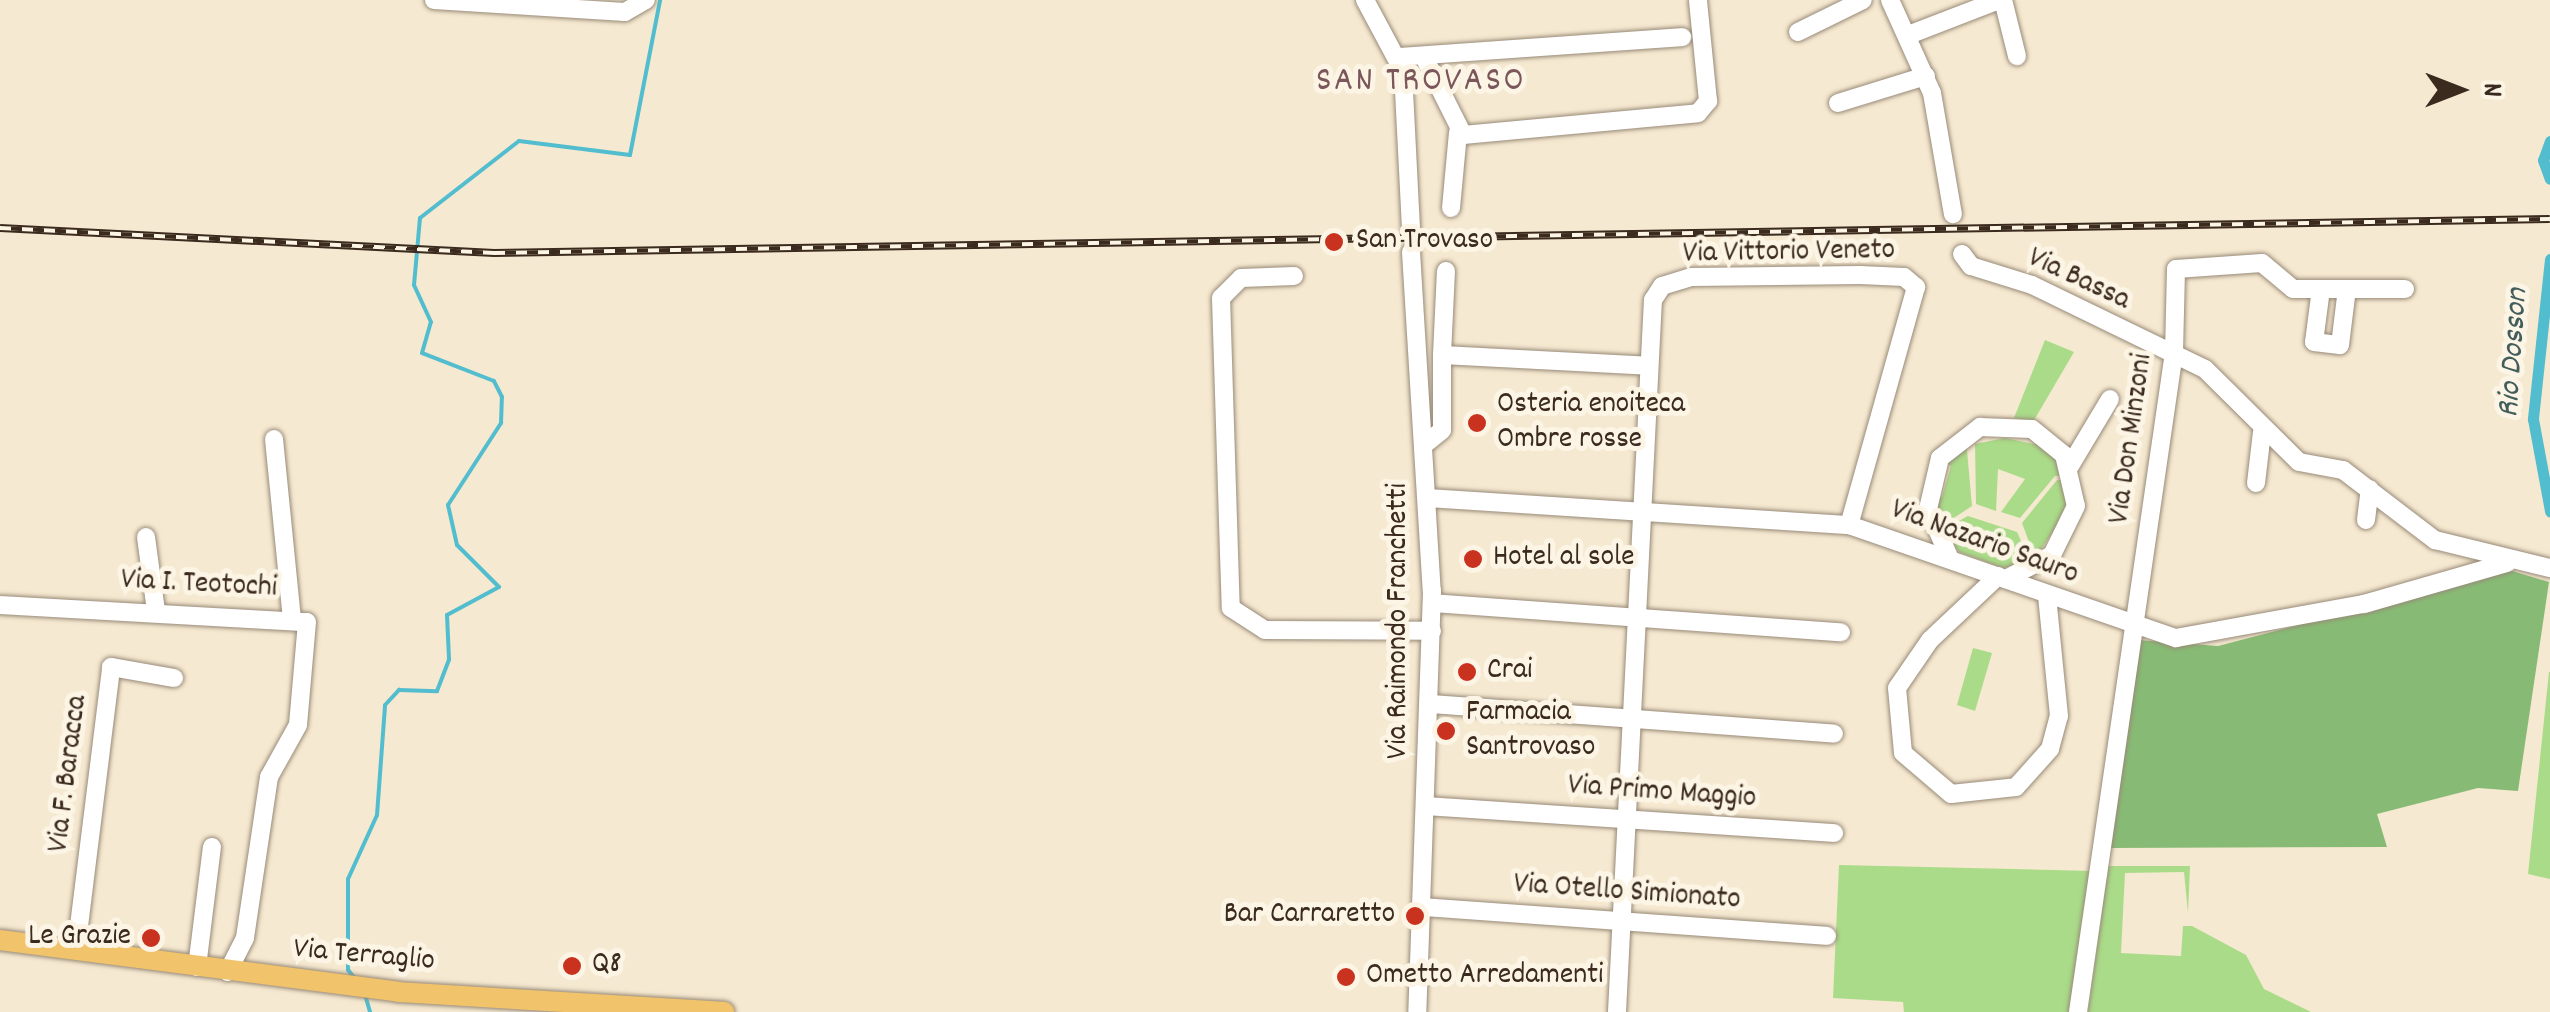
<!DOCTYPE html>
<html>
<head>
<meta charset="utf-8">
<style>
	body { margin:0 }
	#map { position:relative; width:2550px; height:1012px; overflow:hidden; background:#f6e9d1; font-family:Dekko,sans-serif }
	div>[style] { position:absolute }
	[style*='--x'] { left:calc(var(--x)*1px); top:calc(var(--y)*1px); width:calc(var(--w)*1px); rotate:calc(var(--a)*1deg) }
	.green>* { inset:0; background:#aadb89 }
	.forest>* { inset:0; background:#87bb75 }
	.stream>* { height:4px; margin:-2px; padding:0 2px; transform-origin:2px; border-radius:2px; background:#52bdce }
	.canal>* { height:11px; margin:-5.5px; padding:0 5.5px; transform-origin:5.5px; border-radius:5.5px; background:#52bdce }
	.roads { filter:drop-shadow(0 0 2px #988a78) drop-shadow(0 0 2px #988a78) }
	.minor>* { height:18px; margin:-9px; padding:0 9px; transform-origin:9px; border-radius:9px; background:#fff }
	.major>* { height:20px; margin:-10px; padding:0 10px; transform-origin:10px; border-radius:10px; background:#f1c36a }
	.rail>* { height:8px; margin-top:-4px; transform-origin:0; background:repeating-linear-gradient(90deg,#fcf5e5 0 11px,#3b2a1e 0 22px); box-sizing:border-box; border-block:2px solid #3b2a1e }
	.dots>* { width:28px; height:28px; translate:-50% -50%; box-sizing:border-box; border:5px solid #fcf5e5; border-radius:50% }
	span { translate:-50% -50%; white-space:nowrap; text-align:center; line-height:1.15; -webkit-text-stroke:10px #fcf5e5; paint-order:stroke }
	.poi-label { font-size:30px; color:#3b2a1e }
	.left { translate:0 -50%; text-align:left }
	.right { translate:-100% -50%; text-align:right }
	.street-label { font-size:30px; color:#3b2a1e }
	.water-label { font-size:32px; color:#435d5c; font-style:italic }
	.quarter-label { font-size:35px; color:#7b565a; letter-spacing:2.5px }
	.north { position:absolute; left:2410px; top:40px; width:100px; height:100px; -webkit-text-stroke:8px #fcf5e5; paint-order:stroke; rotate:90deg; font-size:28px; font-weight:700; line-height:40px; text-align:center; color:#3b2a1e }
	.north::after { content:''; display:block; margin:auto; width:35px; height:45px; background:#3b2a1e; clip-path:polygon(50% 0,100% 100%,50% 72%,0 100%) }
</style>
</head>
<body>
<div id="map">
	<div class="green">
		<div style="clip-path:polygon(2045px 340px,2074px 352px,2033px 422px,2014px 418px)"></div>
		<div style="clip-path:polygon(2005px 438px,2049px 447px,2068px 475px,2055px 476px,2020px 518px,2001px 512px,2025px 479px,1998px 469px,1996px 511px,1976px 504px,1975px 444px)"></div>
		<div style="clip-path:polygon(1966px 439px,1972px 506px,1943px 525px,1933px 497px,1942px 497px,1951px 466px,1944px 461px)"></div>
		<div style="clip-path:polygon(2057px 480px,2069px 480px,2071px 505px,2035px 558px,2022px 523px)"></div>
		<div style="clip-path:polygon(1968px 516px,2017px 532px,2030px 561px,2003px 568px,1959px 552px,1944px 529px)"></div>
		<div style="clip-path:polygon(1973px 648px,1992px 653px,1975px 711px,1957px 705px)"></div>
		<div style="clip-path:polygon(2549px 672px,2550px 672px,2550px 879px,2528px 874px)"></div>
		<div style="clip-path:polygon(1839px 865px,2092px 871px,2071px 1012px,1904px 1012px,1903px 1002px,1833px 998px)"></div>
		<div style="clip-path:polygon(2108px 866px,2190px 866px,2188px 913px,2184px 872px,2125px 873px,2121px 953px,2181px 956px,2183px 926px,2192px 926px,2246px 955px,2264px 989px,2311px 1012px,2088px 1012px)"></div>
	</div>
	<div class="forest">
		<div style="clip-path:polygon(2509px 570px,2549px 582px,2518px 791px,2478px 788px,2377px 814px,2387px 847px,2108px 848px,2138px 640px,2218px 646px)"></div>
	</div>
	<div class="stream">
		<div style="--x:357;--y:981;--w:14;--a:-129"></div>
		<div style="--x:348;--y:970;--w:91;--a:-90"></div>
		<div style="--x:348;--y:879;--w:70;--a:-65.6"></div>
		<div style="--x:377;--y:815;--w:110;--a:-85.8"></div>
		<div style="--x:385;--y:705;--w:21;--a:-47"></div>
		<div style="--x:399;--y:690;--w:38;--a:2"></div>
		<div style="--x:437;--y:691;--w:34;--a:-69"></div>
		<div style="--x:449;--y:659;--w:44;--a:-92.6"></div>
		<div style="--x:447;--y:615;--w:59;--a:-28.3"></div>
		<div style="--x:499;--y:587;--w:59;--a:-135"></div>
		<div style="--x:457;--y:545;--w:41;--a:-102.7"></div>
		<div style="--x:448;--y:505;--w:98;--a:-57.1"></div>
		<div style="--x:501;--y:423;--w:26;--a:-88"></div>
		<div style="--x:502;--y:397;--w:18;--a:-117"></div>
		<div style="--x:494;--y:381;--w:77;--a:-158.7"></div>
		<div style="--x:422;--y:353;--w:32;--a:-74"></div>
		<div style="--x:431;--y:322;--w:41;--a:-114.7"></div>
		<div style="--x:414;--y:285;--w:67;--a:-84.9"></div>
		<div style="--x:420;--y:218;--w:125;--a:-37.9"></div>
		<div style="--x:519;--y:141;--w:112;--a:7.2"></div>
		<div style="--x:630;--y:155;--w:158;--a:-79"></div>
		<div style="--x:366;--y:998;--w:15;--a:74"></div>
	</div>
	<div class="canal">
		<div style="--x:2550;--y:141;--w:20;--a:110"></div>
		<div style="--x:2543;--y:160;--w:20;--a:70"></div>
		<div style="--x:2550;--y:259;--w:161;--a:96.1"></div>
		<div style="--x:2533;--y:419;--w:94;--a:79.5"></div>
	</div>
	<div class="roads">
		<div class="minor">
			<div style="--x:434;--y:0;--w:191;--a:3.6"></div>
			<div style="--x:625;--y:12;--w:24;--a:-30"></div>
			<div style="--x:1365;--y:0;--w:81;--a:61.8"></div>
			<div style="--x:1403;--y:71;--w:160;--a:87.1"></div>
			<div style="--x:1890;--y:0;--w:102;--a:65.7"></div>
			<div style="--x:1932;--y:93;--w:123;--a:80.2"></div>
			<div style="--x:2003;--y:0;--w:58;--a:76"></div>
			<div style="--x:1798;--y:32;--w:72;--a:-26.2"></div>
			<div style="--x:1911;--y:34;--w:94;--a:-21.1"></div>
			<div style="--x:1398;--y:57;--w:285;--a:-4"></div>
			<div style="--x:1425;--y:59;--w:85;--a:63.4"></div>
			<div style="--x:1463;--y:135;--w:236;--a:-5.3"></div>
			<div style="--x:1698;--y:113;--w:16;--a:-50"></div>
			<div style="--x:1708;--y:101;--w:101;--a:-95.7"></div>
			<div style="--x:1838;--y:103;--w:92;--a:-17.1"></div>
			<div style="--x:1451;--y:208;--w:76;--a:-84.7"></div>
			<div style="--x:1411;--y:252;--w:340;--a:86.5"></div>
			<div style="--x:1432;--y:591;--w:421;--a:92"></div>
			<div style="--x:1962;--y:254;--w:15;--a:53"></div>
			<div style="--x:1971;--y:266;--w:64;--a:17.3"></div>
			<div style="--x:2032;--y:285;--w:192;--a:25.9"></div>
			<div style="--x:2205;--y:369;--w:132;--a:44.7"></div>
			<div style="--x:2299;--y:462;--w:45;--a:10.3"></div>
			<div style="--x:2343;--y:470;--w:116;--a:37.3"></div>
			<div style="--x:2435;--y:540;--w:118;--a:13.7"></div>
			<div style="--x:1294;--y:276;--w:53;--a:177.8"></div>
			<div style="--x:1241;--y:278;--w:28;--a:135"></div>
			<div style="--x:1221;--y:298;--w:310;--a:88.2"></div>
			<div style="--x:1231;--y:608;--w:40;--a:32.9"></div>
			<div style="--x:1265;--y:630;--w:167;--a:0.3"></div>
			<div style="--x:2321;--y:289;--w:53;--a:97.5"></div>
			<div style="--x:2314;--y:342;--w:26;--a:7"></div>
			<div style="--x:2340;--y:345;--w:56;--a:-82.9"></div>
			<div style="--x:1442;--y:355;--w:84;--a:-87.3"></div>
			<div style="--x:274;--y:439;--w:180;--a:84.3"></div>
			<div style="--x:1425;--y:444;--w:22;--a:-39"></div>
			<div style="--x:1442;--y:430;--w:75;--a:-90"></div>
			<div style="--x:1442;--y:355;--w:207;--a:3"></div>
			<div style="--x:2070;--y:466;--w:78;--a:-59.2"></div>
			<div style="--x:2256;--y:483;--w:51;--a:-83.3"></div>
			<div style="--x:1429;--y:498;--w:421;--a:3.7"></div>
			<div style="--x:1849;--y:525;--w:346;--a:19.1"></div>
			<div style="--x:2176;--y:638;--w:191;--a:-10.3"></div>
			<div style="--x:2364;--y:604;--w:149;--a:-16"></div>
			<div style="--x:2366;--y:520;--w:31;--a:-83"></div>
			<div style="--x:146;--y:537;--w:75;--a:82.3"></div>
			<div style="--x:1950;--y:559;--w:55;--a:-113.7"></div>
			<div style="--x:1928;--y:509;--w:52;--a:-76.8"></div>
			<div style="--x:1940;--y:458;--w:51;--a:-37.8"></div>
			<div style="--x:1980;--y:427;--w:52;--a:2.2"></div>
			<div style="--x:2032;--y:429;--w:41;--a:39.1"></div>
			<div style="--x:2064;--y:455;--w:52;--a:76.8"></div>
			<div style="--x:2076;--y:506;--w:55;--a:116.1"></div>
			<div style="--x:2052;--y:555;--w:52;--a:152.4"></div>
			<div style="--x:1998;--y:576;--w:93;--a:136.7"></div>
			<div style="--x:1930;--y:640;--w:58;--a:124.5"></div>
			<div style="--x:1897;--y:688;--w:65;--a:84.7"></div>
			<div style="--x:1903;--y:753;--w:63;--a:40.5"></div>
			<div style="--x:1951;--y:794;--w:65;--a:-6.1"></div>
			<div style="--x:2016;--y:787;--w:51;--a:-48.2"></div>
			<div style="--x:2050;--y:749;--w:34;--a:-75"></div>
			<div style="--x:2059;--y:716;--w:122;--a:-95.7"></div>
			<div style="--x:1432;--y:603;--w:410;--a:4.1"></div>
			<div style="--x:0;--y:605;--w:307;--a:3.2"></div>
			<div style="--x:307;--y:622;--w:103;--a:95"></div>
			<div style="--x:298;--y:725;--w:60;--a:119.1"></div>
			<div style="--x:269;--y:777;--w:163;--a:98.5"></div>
			<div style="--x:245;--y:938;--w:38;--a:117"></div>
			<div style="--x:1430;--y:704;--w:405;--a:4.2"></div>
			<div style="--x:1427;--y:806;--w:408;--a:3.8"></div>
			<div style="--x:1423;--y:907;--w:405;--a:4.1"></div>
			<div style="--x:76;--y:950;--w:285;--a:-82.9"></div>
			<div style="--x:111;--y:667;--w:64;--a:9.9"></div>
			<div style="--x:197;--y:967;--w:121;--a:-82.9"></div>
			<div style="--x:1617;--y:1012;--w:713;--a:-87.11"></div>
			<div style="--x:1653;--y:300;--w:17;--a:-57"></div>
			<div style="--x:1662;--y:286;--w:31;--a:-17"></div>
			<div style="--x:1692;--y:277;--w:168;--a:-0.7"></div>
			<div style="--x:1860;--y:275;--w:44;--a:2.6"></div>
			<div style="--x:1904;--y:277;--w:16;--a:40"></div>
			<div style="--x:1916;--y:287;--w:247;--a:105.7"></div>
			<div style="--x:2078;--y:1012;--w:667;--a:-81.72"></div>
			<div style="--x:2174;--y:352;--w:83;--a:-88.6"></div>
			<div style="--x:2176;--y:269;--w:86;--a:-4"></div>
			<div style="--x:2262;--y:263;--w:40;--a:40"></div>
			<div style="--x:2293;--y:289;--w:112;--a:0"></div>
		</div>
		<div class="major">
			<div style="--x:0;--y:940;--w:401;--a:7.4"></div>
			<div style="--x:398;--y:992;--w:327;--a:3.5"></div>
		</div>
	</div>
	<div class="rail">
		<div style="--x:0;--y:228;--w:495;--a:2.9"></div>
		<div style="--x:494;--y:253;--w:2056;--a:-0.95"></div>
	</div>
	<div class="dots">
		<div style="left:1334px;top:242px;background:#c8321e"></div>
		<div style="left:1477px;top:423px;background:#c8321e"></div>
		<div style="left:1473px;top:559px;background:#c8321e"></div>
		<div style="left:1467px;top:672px;background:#c8321e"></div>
		<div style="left:1446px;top:731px;background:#c8321e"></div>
		<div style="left:1415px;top:916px;background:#c8321e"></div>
		<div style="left:151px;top:938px;background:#c8321e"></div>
		<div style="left:572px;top:966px;background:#c8321e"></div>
		<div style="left:1346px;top:977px;background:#c8321e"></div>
	</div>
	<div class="poi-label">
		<span class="left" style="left:1356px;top:242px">San Trovaso</span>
		<span class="left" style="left:1497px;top:423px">Osteria enoiteca<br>Ombre rosse</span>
		<span class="left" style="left:1493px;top:559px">Hotel al sole</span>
		<span class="left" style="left:1487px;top:672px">Crai</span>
		<span class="left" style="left:1466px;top:731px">Farmacia<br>Santrovaso</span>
		<span class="right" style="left:1395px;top:916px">Bar Carraretto</span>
		<span class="right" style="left:131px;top:938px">Le Grazie</span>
		<span class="left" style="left:592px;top:966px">Q8</span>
		<span class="left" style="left:1366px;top:977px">Ometto Arredamenti</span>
	</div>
	<div class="street-label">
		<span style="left:1789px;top:254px;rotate:-1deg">Via Vittorio Veneto</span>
		<span style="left:2078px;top:281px;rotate:25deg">Via Bassa</span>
		<span style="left:2133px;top:439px;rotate:-82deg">Via Don Minzoni</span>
		<span style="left:1984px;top:544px;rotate:20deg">Via Nazario Sauro</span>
		<span style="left:199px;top:586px;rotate:3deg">Via I. Teotochi</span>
		<span style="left:1400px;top:621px;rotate:-90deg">Via Raimondo Franchetti</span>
		<span style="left:70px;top:774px;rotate:-83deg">Via F. Baracca</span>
		<span style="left:1662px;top:794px;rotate:4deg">Via Primo Maggio</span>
		<span style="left:1627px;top:894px;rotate:4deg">Via Otello Simionato</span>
		<span style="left:364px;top:957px;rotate:5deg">Via Terraglio</span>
	</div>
	<div class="water-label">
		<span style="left:2515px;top:353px;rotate:-86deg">Rio Dosson</span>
	</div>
	<div class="quarter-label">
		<span style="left:1421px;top:82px">SAN TROVASO</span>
	</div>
	<div class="north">N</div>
</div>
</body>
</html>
